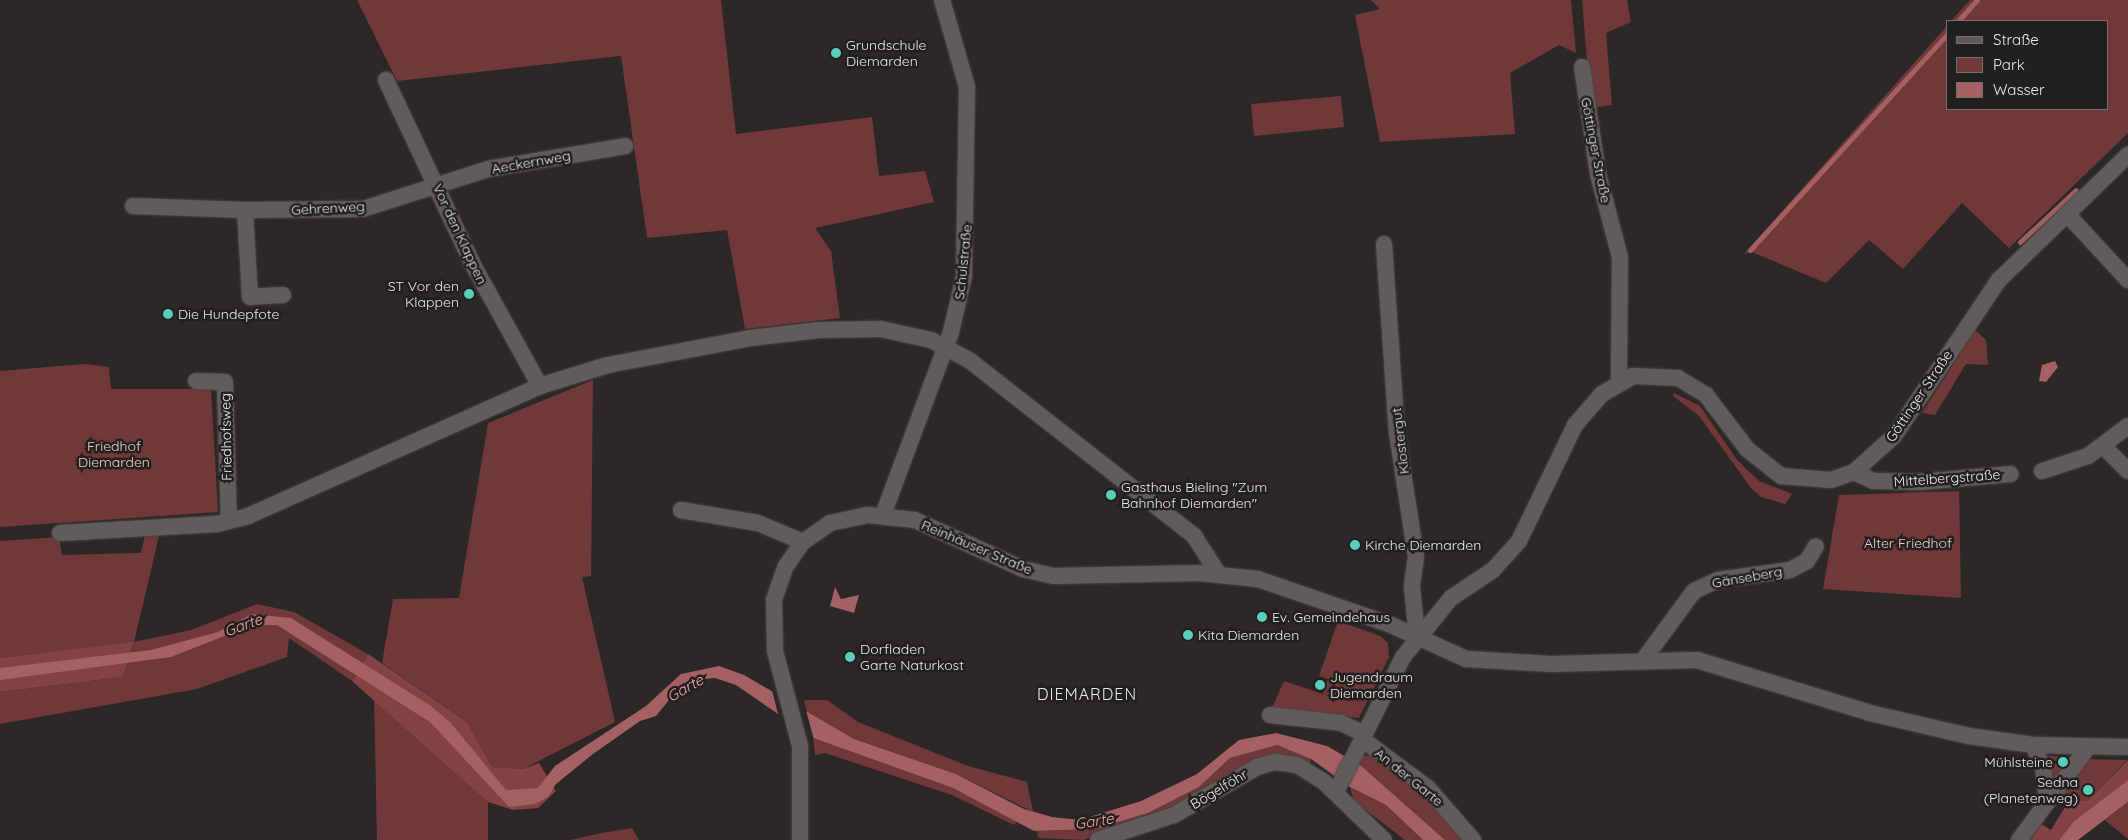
<!DOCTYPE html>
<html>
<head>
<meta charset="utf-8">
<style>
	body { margin:0 }
	#map { position:relative; width:2128px; height:840px; overflow:hidden; background:#2c2828; font-family:Quicksand,sans-serif }
	div>[style] { position:absolute }
	[style*='--x'] { left:calc(var(--x)*1px); top:calc(var(--y)*1px); width:calc(var(--w)*1px); rotate:calc(var(--a)*1deg) }
	.green>* { inset:0; background:#71383a }
	.forest>* { inset:0; background:#834346 }
	.water>* { inset:0; background:#a46062 }
	.pier>* { inset:0; background:#2c2828 }
	.stream>* { height:5px; margin:-2.5px; padding:0 2.5px; transform-origin:2.5px; border-radius:2.5px; background:#a46062 }
	.roads { filter:drop-shadow(0 0 1px #484545) drop-shadow(0 0 1px #484545) }
	.minor>* { height:16px; margin:-8px; padding:0 8px; transform-origin:8px; border-radius:8px; background:#605c5c }
	.dots>* { width:14px; height:14px; translate:-50% -50%; box-sizing:border-box; border:2px solid #221f1f; border-radius:50% }
	span { translate:-50% -50%; white-space:nowrap; text-align:center; line-height:1.15; -webkit-text-stroke:5px #221f1f; paint-order:stroke }
	.poi-label { font-size:14px; color:#ebe9e8 }
	.left { translate:0 -50%; text-align:left }
	.right { translate:-100% -50%; text-align:right }
	.street-label { font-size:14px; color:#ebe9e8 }
	.park-label { font-size:14px; color:#f3c9c9 }
	.water-label { font-size:15px; color:#f7a7a8; font-style:italic }
	.quarter-label { font-size:16px; color:#ebe9e8; letter-spacing:1px }
	.legend { position:absolute; left:1946px; top:20px; width:162px; height:90px; box-sizing:border-box; background:#221f1f; border:1px solid #72706f; margin:0; padding:6px 9px; list-style:none; font-size:15px; color:#ebe9e8 }
	.legend li { display:flex; align-items:center; gap:10px; height:25px }
	.legend b { width:25px; border:1px solid #72706f }
</style>
</head>
<body>
<div id="map">
	<div class="green">
		<div style="clip-path:polygon(357px 0,721px 0,736px 134px,872px 117px,879px 176px,925px 171px,934px 202px,815px 228px,831px 251px,840px 318px,745px 329px,727px 230px,647px 238px,621px 56px,397px 81px)"></div>
		<div style="clip-path:polygon(1371px 0,1571px 0,1576px 53px,1559px 45px,1510px 73px,1515px 134px,1380px 142px,1355px 15px,1380px 9px)"></div>
		<div style="clip-path:polygon(1582px 0,1627px 0,1631px 22px,1606px 33px,1612px 105px,1591px 108px)"></div>
		<div style="clip-path:polygon(1970px 0,2128px 0,2128px 133px,2009px 248px,1962px 203px,1903px 269px,1869px 240px,1826px 283px,1752px 252px,1744px 254px,1947px 26px,1947px 109px,2107px 109px,2107px 21px,1951px 21px)"></div>
		<div style="clip-path:polygon(1341px 96px,1344px 127px,1254px 136px,1251px 104px)"></div>
		<div style="clip-path:polygon(1975px 330px,1986px 340px,1988px 365px,1966px 364px,1935px 415px,1922px 413px)"></div>
		<div style="clip-path:polygon(84px 364px,109px 367px,111px 389px,211px 389px,218px 512px,0 527px,0 371px)"></div>
		<div style="clip-path:polygon(593px 380px,591px 576px,582px 577px,615px 722px,523px 769px,492px 767px,467px 722px,382px 663px,393px 599px,459px 598px,488px 423px)"></div>
		<div style="clip-path:polygon(1674px 393px,1700px 406px,1737px 460px,1759px 481px,1792px 494px,1785px 504px,1761px 497px,1751px 488px,1699px 416px,1673px 396px)"></div>
		<div style="clip-path:polygon(1959px 491px,1961px 598px,1823px 589px,1839px 495px)"></div>
		<div style="clip-path:polygon(145px 535px,159px 536px,134px 642px,191px 630px,257px 604px,294px 612px,368px 654px,352px 681px,289px 638px,287px 657px,197px 689px,0 724px,0 692px,123px 677px,134px 643px,0 658px,0 541px,59px 537px,62px 555px,141px 553px)"></div>
		<div style="clip-path:polygon(1338px 621px,1380px 636px,1388px 643px,1389px 657px,1359px 718px,1271px 710px,1284px 681px,1323px 694px,1328px 679px,1319px 676px)"></div>
		<div style="clip-path:polygon(374px 696px,488px 802px,488px 840px,377px 840px)"></div>
		<div style="clip-path:polygon(804px 700px,827px 700px,858px 722px,968px 766px,1027px 782px,1033px 812px,956px 774px,854px 739px,807px 713px)"></div>
		<div style="clip-path:polygon(813px 738px,953px 788px,1017px 821px,1014px 825px,952px 795px,825px 753px,815px 755px)"></div>
		<div style="clip-path:polygon(1277px 745px,1311px 759px,1310px 763px,1298px 759px,1083px 840px,1038px 838px,1037px 831px,1096px 829px,1148px 813px,1199px 787px,1230px 758px)"></div>
		<div style="clip-path:polygon(1373px 755px,1423px 792px,1465px 840px,1445px 840px,1356px 763px,1360px 756px)"></div>
		<div style="clip-path:polygon(2040px 755px,2074px 758px,2049px 788px)"></div>
		<div style="clip-path:polygon(2085px 759px,2127px 760px,2087px 801px,2070px 799px,2059px 793px)"></div>
		<div style="clip-path:polygon(1350px 787px,1386px 805px,1423px 840px,1405px 840px,1354px 801px)"></div>
		<div style="clip-path:polygon(2128px 802px,2128px 839px,2105px 820px)"></div>
		<div style="clip-path:polygon(632px 828px,639px 840px,571px 840px,602px 833px)"></div>
	</div>
	<div class="forest">
		<div style="clip-path:polygon(134px 642px,123px 677px,0 692px,0 658px)"></div>
		<div style="clip-path:polygon(368px 654px,467px 722px,492px 767px,523px 769px,539px 763px,556px 791px,538px 808px,513px 810px,488px 802px,352px 681px)"></div>
		<div style="clip-path:polygon(2128px 760px,2128px 780px,2074px 821px,2059px 840px,2030px 840px,2041px 824px,2051px 830px,2070px 799px,2087px 801px)"></div>
	</div>
	<div class="water">
		<div style="clip-path:polygon(2055px 361px,2058px 367px,2046px 382px,2039px 381px,2042px 365px)"></div>
		<div style="clip-path:polygon(835px 587px,841px 599px,859px 595px,854px 613px,830px 606px)"></div>
		<div style="clip-path:polygon(252px 614px,291px 618px,431px 706px,450px 722px,506px 790px,538px 788px,555px 766px,646px 706px,681px 674px,719px 666px,744px 675px,854px 739px,956px 774px,1024px 809px,1052px 817px,1080px 820px,1141px 801px,1197px 774px,1239px 740px,1276px 733px,1327px 746px,1360px 765px,1445px 840px,1423px 840px,1386px 805px,1350px 787px,1311px 759px,1277px 745px,1230px 758px,1199px 787px,1148px 813px,1096px 829px,1034px 831px,953px 788px,813px 738px,736px 685px,715px 678px,696px 680px,673px 695px,656px 716px,640px 721px,593px 754px,556px 784px,548px 797px,535px 804px,509px 807px,430px 722px,277px 625px,252px 625px,171px 657px,0 680px,0 668px,151px 650px,218px 632px)"></div>
		<div style="clip-path:polygon(2128px 780px,2128px 802px,2078px 840px,2059px 840px,2074px 821px)"></div>
	</div>
	<div class="pier">
		<div style="clip-path:polygon(772px 690px,806px 710px,814px 740px,779px 718px)"></div>
	</div>
	<div class="stream">
		<div style="--x:1958;--y:21;--w:28;--a:-48"></div>
		<div style="--x:2020;--y:242;--w:76;--a:-42.9"></div>
		<div style="--x:1750;--y:250;--w:292;--a:-47.6"></div>
	</div>
	<div class="roads">
		<div class="minor">
			<div style="--x:1582;--y:67;--w:108;--a:81.5"></div>
			<div style="--x:1598;--y:174;--w:86;--a:75.2"></div>
			<div style="--x:1620;--y:257;--w:124;--a:90.5"></div>
			<div style="--x:386;--y:80;--w:202;--a:64.8"></div>
			<div style="--x:472;--y:263;--w:141;--a:61.1"></div>
			<div style="--x:133;--y:206;--w:112;--a:2"></div>
			<div style="--x:2067;--y:214;--w:90;--a:47.3"></div>
			<div style="--x:1384;--y:244;--w:189;--a:86.1"></div>
			<div style="--x:1397;--y:433;--w:125;--a:81.3"></div>
			<div style="--x:1416;--y:557;--w:30;--a:98"></div>
			<div style="--x:1412;--y:587;--w:50;--a:84.3"></div>
			<div style="--x:283;--y:295;--w:33;--a:177"></div>
			<div style="--x:250;--y:297;--w:87;--a:-93.3"></div>
			<div style="--x:245;--y:210;--w:118;--a:-0.5"></div>
			<div style="--x:363;--y:209;--w:131;--a:-17.7"></div>
			<div style="--x:488;--y:169;--w:139;--a:-9.5"></div>
			<div style="--x:196;--y:381;--w:29;--a:2"></div>
			<div style="--x:225;--y:382;--w:139;--a:88.4"></div>
			<div style="--x:2103;--y:446;--w:35;--a:45"></div>
			<div style="--x:2042;--y:471;--w:48;--a:-18.1"></div>
			<div style="--x:2088;--y:456;--w:50;--a:-36.9"></div>
			<div style="--x:1854;--y:472;--w:21;--a:25"></div>
			<div style="--x:1873;--y:481;--w:47;--a:1.2"></div>
			<div style="--x:1920;--y:482;--w:91;--a:-5"></div>
			<div style="--x:681;--y:510;--w:78;--a:9.6"></div>
			<div style="--x:758;--y:523;--w:49;--a:22.9"></div>
			<div style="--x:883;--y:515;--w:195;--a:-69.6"></div>
			<div style="--x:951;--y:332;--w:57;--a:-76.9"></div>
			<div style="--x:964;--y:276;--w:189;--a:-89.1"></div>
			<div style="--x:967;--y:87;--w:91;--a:-106"></div>
			<div style="--x:60;--y:533;--w:157;--a:-3.3"></div>
			<div style="--x:217;--y:524;--w:32;--a:-14"></div>
			<div style="--x:248;--y:516;--w:320;--a:-24"></div>
			<div style="--x:540;--y:386;--w:71;--a:-17.2"></div>
			<div style="--x:608;--y:365;--w:146;--a:-10.7"></div>
			<div style="--x:751;--y:338;--w:68;--a:-6.7"></div>
			<div style="--x:819;--y:330;--w:62;--a:-0.9"></div>
			<div style="--x:881;--y:329;--w:51;--a:12.4"></div>
			<div style="--x:931;--y:340;--w:43;--a:27.8"></div>
			<div style="--x:969;--y:360;--w:286;--a:38"></div>
			<div style="--x:1194;--y:536;--w:46;--a:57.3"></div>
			<div style="--x:1644;--y:659;--w:84;--a:-53.7"></div>
			<div style="--x:1694;--y:591;--w:26;--a:-25"></div>
			<div style="--x:1718;--y:580;--w:73;--a:-7.9"></div>
			<div style="--x:1790;--y:570;--w:19;--a:-28"></div>
			<div style="--x:1807;--y:561;--w:17;--a:-59"></div>
			<div style="--x:1270;--y:715;--w:71;--a:6.4"></div>
			<div style="--x:1341;--y:723;--w:26;--a:25"></div>
			<div style="--x:1362;--y:739;--w:82;--a:36.6"></div>
			<div style="--x:1428;--y:788;--w:69;--a:49.1"></div>
			<div style="--x:2033;--y:745;--w:25;--a:67"></div>
			<div style="--x:2043;--y:768;--w:35;--a:83"></div>
			<div style="--x:1336;--y:792;--w:151;--a:-63.6"></div>
			<div style="--x:1403;--y:657;--w:76;--a:-50.9"></div>
			<div style="--x:1451;--y:598;--w:50;--a:-33.7"></div>
			<div style="--x:1493;--y:570;--w:39;--a:-48"></div>
			<div style="--x:1519;--y:541;--w:129;--a:-64.2"></div>
			<div style="--x:1575;--y:425;--w:41;--a:-48.9"></div>
			<div style="--x:1602;--y:394;--w:36;--a:-30"></div>
			<div style="--x:1633;--y:376;--w:45;--a:2.5"></div>
			<div style="--x:1678;--y:378;--w:33;--a:31"></div>
			<div style="--x:1706;--y:395;--w:68;--a:52.8"></div>
			<div style="--x:1747;--y:449;--w:43;--a:38.5"></div>
			<div style="--x:1781;--y:476;--w:50;--a:4.6"></div>
			<div style="--x:1831;--y:480;--w:24;--a:-19"></div>
			<div style="--x:1854;--y:472;--w:54;--a:-42"></div>
			<div style="--x:1894;--y:436;--w:188;--a:-56.1"></div>
			<div style="--x:1999;--y:280;--w:180;--a:-44.1"></div>
			<div style="--x:800;--y:840;--w:94;--a:-90"></div>
			<div style="--x:800;--y:746;--w:98;--a:-104.7"></div>
			<div style="--x:775;--y:651;--w:51;--a:-91.1"></div>
			<div style="--x:774;--y:600;--w:36;--a:-71"></div>
			<div style="--x:786;--y:566;--w:29;--a:-55"></div>
			<div style="--x:803;--y:542;--w:33;--a:-35"></div>
			<div style="--x:830;--y:523;--w:39;--a:-12"></div>
			<div style="--x:868;--y:515;--w:47;--a:6.1"></div>
			<div style="--x:915;--y:520;--w:119;--a:24.4"></div>
			<div style="--x:1023;--y:569;--w:31;--a:13"></div>
			<div style="--x:1053;--y:576;--w:146;--a:-1.2"></div>
			<div style="--x:1199;--y:573;--w:59;--a:5.8"></div>
			<div style="--x:1258;--y:579;--w:139;--a:19"></div>
			<div style="--x:1389;--y:624;--w:85;--a:24.4"></div>
			<div style="--x:1466;--y:659;--w:85;--a:3.4"></div>
			<div style="--x:1551;--y:664;--w:146;--a:-1.6"></div>
			<div style="--x:1697;--y:660;--w:181;--a:17"></div>
			<div style="--x:1870;--y:713;--w:102;--a:13.1"></div>
			<div style="--x:1969;--y:736;--w:65;--a:8"></div>
			<div style="--x:2033;--y:745;--w:95;--a:1.2"></div>
			<div style="--x:1098;--y:840;--w:80;--a:-18.2"></div>
			<div style="--x:1174;--y:815;--w:96;--a:-30"></div>
			<div style="--x:1257;--y:767;--w:19;--a:-16"></div>
			<div style="--x:1275;--y:762;--w:22;--a:8"></div>
			<div style="--x:1297;--y:765;--w:32;--a:32"></div>
			<div style="--x:1324;--y:782;--w:83;--a:44"></div>
			<div style="--x:2019;--y:840;--w:116;--a:-53.4"></div>
		</div>
	</div>
	<div class="dots">
		<div style="left:836px;top:53px;background:#5acebd"></div>
		<div style="left:469px;top:294px;background:#5acebd"></div>
		<div style="left:168px;top:314px;background:#5acebd"></div>
		<div style="left:1111px;top:495px;background:#5acebd"></div>
		<div style="left:1355px;top:545px;background:#5acebd"></div>
		<div style="left:1262px;top:617px;background:#5acebd"></div>
		<div style="left:1188px;top:635px;background:#5acebd"></div>
		<div style="left:850px;top:657px;background:#5acebd"></div>
		<div style="left:1320px;top:685px;background:#5acebd"></div>
		<div style="left:2063px;top:762px;background:#5acebd"></div>
		<div style="left:2088px;top:790px;background:#5acebd"></div>
	</div>
	<div class="poi-label">
		<span class="left" style="left:846px;top:53px">Grundschule<br>Diemarden</span>
		<span class="right" style="left:459px;top:294px">ST Vor den<br>Klappen</span>
		<span class="left" style="left:178px;top:314px">Die Hundepfote</span>
		<span class="left" style="left:1121px;top:495px">Gasthaus Bieling "Zum<br>Bahnhof Diemarden"</span>
		<span class="left" style="left:1365px;top:545px">Kirche Diemarden</span>
		<span class="left" style="left:1272px;top:617px">Ev. Gemeindehaus</span>
		<span class="left" style="left:1198px;top:635px">Kita Diemarden</span>
		<span class="left" style="left:860px;top:657px">Dorfladen<br>Garte Naturkost</span>
		<span class="left" style="left:1330px;top:685px">Jugendraum<br>Diemarden</span>
		<span class="right" style="left:2053px;top:762px">Mühlsteine</span>
		<span class="right" style="left:2078px;top:790px">Sedna<br>(Planetenweg)</span>
	</div>
	<div class="street-label">
		<span style="left:1596px;top:150px;rotate:79deg">Göttinger Straße</span>
		<span style="left:531px;top:162px;rotate:-10deg">Aeckernweg</span>
		<span style="left:328px;top:208px;rotate:-3deg">Gehrenweg</span>
		<span style="left:460px;top:234px;rotate:65deg">Vor den Klappen</span>
		<span style="left:963px;top:262px;rotate:-84deg">Schulstraße</span>
		<span style="left:1919px;top:396px;rotate:-56deg">Göttinger Straße</span>
		<span style="left:226px;top:437px;rotate:-91deg">Friedhofsweg</span>
		<span style="left:1400px;top:441px;rotate:-97deg">Klostergut</span>
		<span style="left:1947px;top:478px;rotate:-4deg">Mittelbergstraße</span>
		<span style="left:977px;top:547px;rotate:23deg">Reinhäuser Straße</span>
		<span style="left:1747px;top:577px;rotate:-10deg">Gänseberg</span>
		<span style="left:1409px;top:777px;rotate:39deg">An der Garte</span>
		<span style="left:1219px;top:789px;rotate:-31deg">Bögelföhr</span>
	</div>
	<div class="park-label">
		<span style="left:114px;top:454px">Friedhof<br>Diemarden</span>
		<span style="left:1908px;top:543px">Alter Friedhof</span>
	</div>
	<div class="water-label">
		<span style="left:243px;top:625px;rotate:-20deg">Garte</span>
		<span style="left:685px;top:688px;rotate:-30deg">Garte</span>
		<span style="left:1094px;top:821px;rotate:-9deg">Garte</span>
	</div>
	<div class="quarter-label">
		<span style="left:1087px;top:694px">DIEMARDEN</span>
	</div>
	<ul class="legend">
	<li><b style="height:6px;background:#605c5c"></b>Straße</li>
	<li><b style="height:14px;background:#71383a"></b>Park</li>
	<li><b style="height:14px;background:#a46062"></b>Wasser</li>
	</ul>
</div>
</body>
</html>
